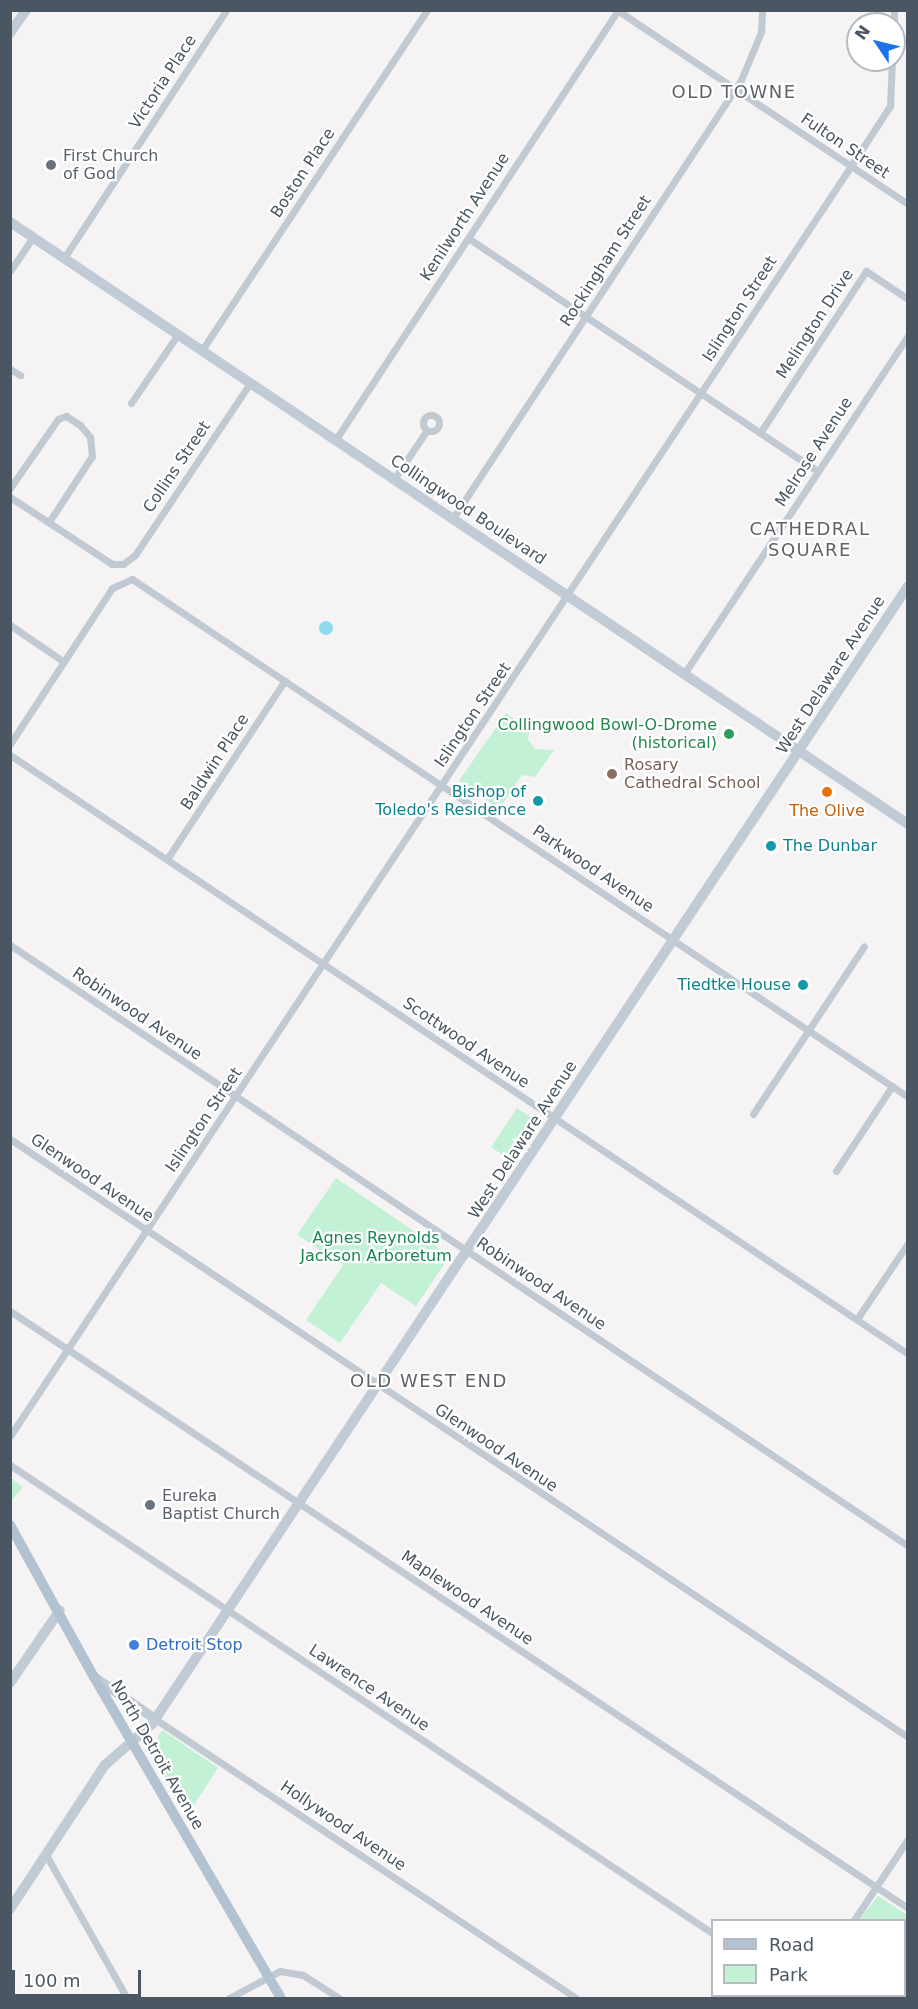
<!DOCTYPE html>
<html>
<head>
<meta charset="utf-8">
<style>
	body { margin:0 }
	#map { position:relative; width:918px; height:2009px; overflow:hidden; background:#f5f3f3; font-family:"DejaVu Sans",sans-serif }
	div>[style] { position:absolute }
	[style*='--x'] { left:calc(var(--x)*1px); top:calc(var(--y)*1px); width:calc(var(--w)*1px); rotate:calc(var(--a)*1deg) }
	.green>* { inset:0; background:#c3f1d5 }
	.water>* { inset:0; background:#90daee }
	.round { border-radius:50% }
	.street>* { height:7px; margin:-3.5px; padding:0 3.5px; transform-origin:3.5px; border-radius:3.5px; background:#c1cad2 }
	.street>.ring { margin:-3.5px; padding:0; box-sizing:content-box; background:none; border:7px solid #c1cad2; border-radius:50% }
	.secondary>* { height:10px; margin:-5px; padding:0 5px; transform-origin:5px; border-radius:5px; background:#c1cbd6 }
	.primary>* { height:10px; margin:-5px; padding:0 5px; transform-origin:5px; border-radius:5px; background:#b3c2d1 }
	.dots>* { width:16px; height:16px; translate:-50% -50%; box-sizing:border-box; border:3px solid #fff; border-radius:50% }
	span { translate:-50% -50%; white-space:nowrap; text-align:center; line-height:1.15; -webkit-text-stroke:4.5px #fff; paint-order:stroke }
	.street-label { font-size:16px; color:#4a5661 }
	.worship-label { font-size:16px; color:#5b616d }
	.left { translate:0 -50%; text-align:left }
	.leisure-label { font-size:16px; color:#27864d }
	.right { translate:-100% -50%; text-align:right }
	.education-label { font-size:16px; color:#785e54 }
	.culture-label { font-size:16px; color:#0d838f }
	.food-label { font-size:16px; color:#c56008 }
	.park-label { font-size:16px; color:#17864f }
	.shop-label { font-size:16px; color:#366cbe }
	.neighbourhood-label { font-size:18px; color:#5f6368; letter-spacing:1.5px }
	.frame { position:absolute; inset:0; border:12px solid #4a5661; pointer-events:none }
	.legend { position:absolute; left:711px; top:1919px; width:195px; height:78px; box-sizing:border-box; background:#fff; border:2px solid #b7bbc0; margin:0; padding:8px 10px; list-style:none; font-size:18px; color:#4a5661 }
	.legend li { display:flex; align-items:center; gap:12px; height:30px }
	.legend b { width:30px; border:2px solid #b7bbc0 }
	.north { position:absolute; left:846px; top:12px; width:60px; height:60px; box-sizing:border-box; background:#fff; border:2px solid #b7bbc0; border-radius:50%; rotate:305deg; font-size:16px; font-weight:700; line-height:24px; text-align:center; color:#4a5661 }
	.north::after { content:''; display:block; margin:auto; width:21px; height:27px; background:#1a73e8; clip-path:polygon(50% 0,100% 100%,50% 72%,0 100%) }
	.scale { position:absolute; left:12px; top:1970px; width:129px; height:27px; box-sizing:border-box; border:3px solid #4a5661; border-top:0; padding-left:8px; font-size:18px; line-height:21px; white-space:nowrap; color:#4a5661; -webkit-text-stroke:4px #fff; paint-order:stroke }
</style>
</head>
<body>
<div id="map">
	<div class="green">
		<div style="clip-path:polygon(506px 713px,530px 730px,528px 739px,535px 749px,554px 750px,535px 777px,522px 775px,499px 809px,459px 781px)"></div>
		<div style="clip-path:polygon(517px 1108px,538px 1122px,512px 1161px,491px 1147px)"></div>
		<div style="clip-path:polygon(336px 1178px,450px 1256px,416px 1306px,381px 1283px,340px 1343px,306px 1320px,343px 1265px,297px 1235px)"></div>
		<div style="clip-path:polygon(11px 1478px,23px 1487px,11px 1501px,10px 1500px)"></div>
		<div style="clip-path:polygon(162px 1730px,218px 1768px,186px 1817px,150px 1750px)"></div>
		<div style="clip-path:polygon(878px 1896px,907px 1915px,907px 1998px,807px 1998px,904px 1996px,904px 1920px,859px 1920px)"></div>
	</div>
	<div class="water">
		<div class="round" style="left:319px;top:621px;width:14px;height:14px"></div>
	</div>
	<div class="street">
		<div style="--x:617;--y:10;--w:350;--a:33.7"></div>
		<div style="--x:894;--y:24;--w:14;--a:-90"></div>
		<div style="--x:468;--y:238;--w:420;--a:33.7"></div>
		<div style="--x:64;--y:258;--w:296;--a:-56.8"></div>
		<div style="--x:10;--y:271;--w:41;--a:-55.9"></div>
		<div style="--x:202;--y:350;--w:408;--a:-56.5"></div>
		<div style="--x:10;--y:369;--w:12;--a:31"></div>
		<div style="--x:131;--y:403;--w:83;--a:-55.7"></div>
		<div class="ring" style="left:423px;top:415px;width:9px;height:9px"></div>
		<div style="--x:760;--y:433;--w:194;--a:-56.8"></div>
		<div style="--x:866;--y:271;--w:50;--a:33.7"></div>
		<div style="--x:336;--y:439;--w:513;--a:-56.68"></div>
		<div style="--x:394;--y:479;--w:59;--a:-56"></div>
		<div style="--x:10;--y:488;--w:84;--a:-55.2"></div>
		<div style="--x:58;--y:419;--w:9;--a:-21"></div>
		<div style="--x:66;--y:416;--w:17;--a:33"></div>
		<div style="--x:80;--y:425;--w:16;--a:50"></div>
		<div style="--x:90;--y:437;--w:19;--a:84"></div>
		<div style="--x:92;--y:456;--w:79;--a:123.1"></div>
		<div style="--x:10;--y:497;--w:122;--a:33.3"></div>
		<div style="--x:112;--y:564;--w:11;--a:0"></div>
		<div style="--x:123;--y:564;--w:15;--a:-37"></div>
		<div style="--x:135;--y:555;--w:208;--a:-56.2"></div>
		<div style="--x:453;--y:518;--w:524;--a:-56.67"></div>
		<div style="--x:741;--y:80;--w:52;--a:-67.4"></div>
		<div style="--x:761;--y:32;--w:22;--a:-87"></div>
		<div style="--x:10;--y:625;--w:65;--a:34.4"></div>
		<div style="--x:684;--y:674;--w:406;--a:-56.5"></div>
		<div style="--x:10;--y:744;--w:186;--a:-56.8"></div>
		<div style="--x:112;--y:588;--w:22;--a:-24"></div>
		<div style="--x:132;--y:579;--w:933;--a:33.72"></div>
		<div style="--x:10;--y:755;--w:1079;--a:33.7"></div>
		<div style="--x:167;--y:859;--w:214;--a:-56.6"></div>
		<div style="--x:10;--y:945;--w:1081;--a:33.79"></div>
		<div style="--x:753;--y:1114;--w:201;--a:-56.5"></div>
		<div style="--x:10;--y:1139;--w:1079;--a:33.66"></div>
		<div style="--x:836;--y:1171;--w:102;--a:-56.6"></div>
		<div style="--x:10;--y:1311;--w:1078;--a:33.62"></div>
		<div style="--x:857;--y:1319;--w:92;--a:-56.1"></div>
		<div style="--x:10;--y:1436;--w:1523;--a:-56.49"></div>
		<div style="--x:851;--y:166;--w:72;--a:-57"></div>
		<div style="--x:890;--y:106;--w:46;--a:-87.5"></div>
		<div style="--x:10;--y:1465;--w:844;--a:33.69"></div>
		<div style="--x:155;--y:1719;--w:505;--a:33.53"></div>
		<div style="--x:46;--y:1855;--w:164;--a:60.5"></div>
		<div style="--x:854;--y:1920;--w:97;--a:-56.3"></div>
		<div style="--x:229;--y:1998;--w:58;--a:-27.9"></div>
		<div style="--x:280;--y:1971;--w:23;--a:10"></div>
		<div style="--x:303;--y:1975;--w:43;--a:32.6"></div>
		<div style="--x:803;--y:1998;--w:3;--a:-45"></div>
	</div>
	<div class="secondary">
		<div style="--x:10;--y:33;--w:28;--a:-55"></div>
		<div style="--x:10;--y:222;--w:1081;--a:33.84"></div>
		<div style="--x:94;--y:1677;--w:74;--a:34.5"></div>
		<div style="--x:10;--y:1683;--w:88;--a:-55.6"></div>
		<div style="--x:10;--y:1909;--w:173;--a:-56.6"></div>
		<div style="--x:105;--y:1765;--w:62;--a:-41.1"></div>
		<div style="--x:152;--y:1724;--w:1366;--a:-56.4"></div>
	</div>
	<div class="primary">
		<div style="--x:10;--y:1525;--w:174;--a:61.1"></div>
		<div style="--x:94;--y:1677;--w:371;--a:59.8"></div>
	</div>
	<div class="dots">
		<div style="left:51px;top:165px;background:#6b7280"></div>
		<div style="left:729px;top:734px;background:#2e9e5b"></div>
		<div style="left:612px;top:774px;background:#8d6e63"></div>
		<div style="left:827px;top:792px;background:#e8710a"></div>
		<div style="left:538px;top:801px;background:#0f9aa8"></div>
		<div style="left:771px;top:846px;background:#0f9aa8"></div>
		<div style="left:803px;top:985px;background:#0f9aa8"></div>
		<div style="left:150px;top:1505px;background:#6b7280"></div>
		<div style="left:134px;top:1645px;background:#3f7fe0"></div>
	</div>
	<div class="street-label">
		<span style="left:163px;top:82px;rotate:-57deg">Victoria Place</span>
		<span style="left:845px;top:146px;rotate:34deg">Fulton Street</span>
		<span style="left:303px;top:173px;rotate:-57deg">Boston Place</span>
		<span style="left:465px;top:217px;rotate:-57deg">Kenilworth Avenue</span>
		<span style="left:606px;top:261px;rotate:-57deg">Rockingham Street</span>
		<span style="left:740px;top:309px;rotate:-57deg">Islington Street</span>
		<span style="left:815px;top:324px;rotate:-57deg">Melington Drive</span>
		<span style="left:814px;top:452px;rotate:-57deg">Melrose Avenue</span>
		<span style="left:177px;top:467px;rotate:-56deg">Collins Street</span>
		<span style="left:468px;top:510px;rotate:34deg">Collingwood Boulevard</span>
		<span style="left:831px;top:675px;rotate:-57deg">West Delaware Avenue</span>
		<span style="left:473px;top:715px;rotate:-56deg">Islington Street</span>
		<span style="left:215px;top:762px;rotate:-57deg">Baldwin Place</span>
		<span style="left:593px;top:869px;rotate:34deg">Parkwood Avenue</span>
		<span style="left:137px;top:1014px;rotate:34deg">Robinwood Avenue</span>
		<span style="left:466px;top:1043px;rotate:34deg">Scottwood Avenue</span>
		<span style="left:204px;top:1120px;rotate:-56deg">Islington Street</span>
		<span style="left:523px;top:1140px;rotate:-57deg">West Delaware Avenue</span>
		<span style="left:92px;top:1178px;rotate:34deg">Glenwood Avenue</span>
		<span style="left:541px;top:1284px;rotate:34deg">Robinwood Avenue</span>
		<span style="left:496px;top:1448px;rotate:34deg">Glenwood Avenue</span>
		<span style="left:467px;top:1598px;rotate:34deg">Maplewood Avenue</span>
		<span style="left:369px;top:1688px;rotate:34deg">Lawrence Avenue</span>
		<span style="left:157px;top:1755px;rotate:60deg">North Detroit Avenue</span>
		<span style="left:343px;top:1826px;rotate:34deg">Hollywood Avenue</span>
	</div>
	<div class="worship-label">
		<span class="left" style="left:63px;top:165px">First Church<br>of God</span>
		<span class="left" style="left:162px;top:1505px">Eureka<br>Baptist Church</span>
	</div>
	<div class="leisure-label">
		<span class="right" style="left:717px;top:734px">Collingwood Bowl-O-Drome<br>(historical)</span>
	</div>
	<div class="education-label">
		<span class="left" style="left:624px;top:774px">Rosary<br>Cathedral School</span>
	</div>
	<div class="culture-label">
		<span class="right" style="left:526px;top:801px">Bishop of<br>Toledo's Residence</span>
		<span class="left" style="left:783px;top:846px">The Dunbar</span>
		<span class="right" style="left:791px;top:985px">Tiedtke House</span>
	</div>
	<div class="food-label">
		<span style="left:827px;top:811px">The Olive</span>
	</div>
	<div class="park-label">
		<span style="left:376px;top:1247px">Agnes Reynolds<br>Jackson Arboretum</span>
	</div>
	<div class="shop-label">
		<span class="left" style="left:146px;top:1645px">Detroit Stop</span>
	</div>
	<div class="neighbourhood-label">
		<span style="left:734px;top:92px">OLD TOWNE</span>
		<span style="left:810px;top:540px">CATHEDRAL<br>SQUARE</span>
		<span style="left:429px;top:1381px">OLD WEST END</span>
	</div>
	<div class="frame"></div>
	<ul class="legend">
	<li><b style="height:8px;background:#b3c2d1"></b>Road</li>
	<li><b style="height:16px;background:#c3f1d5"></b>Park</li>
	</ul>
	<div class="north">N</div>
	<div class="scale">100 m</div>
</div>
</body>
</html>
